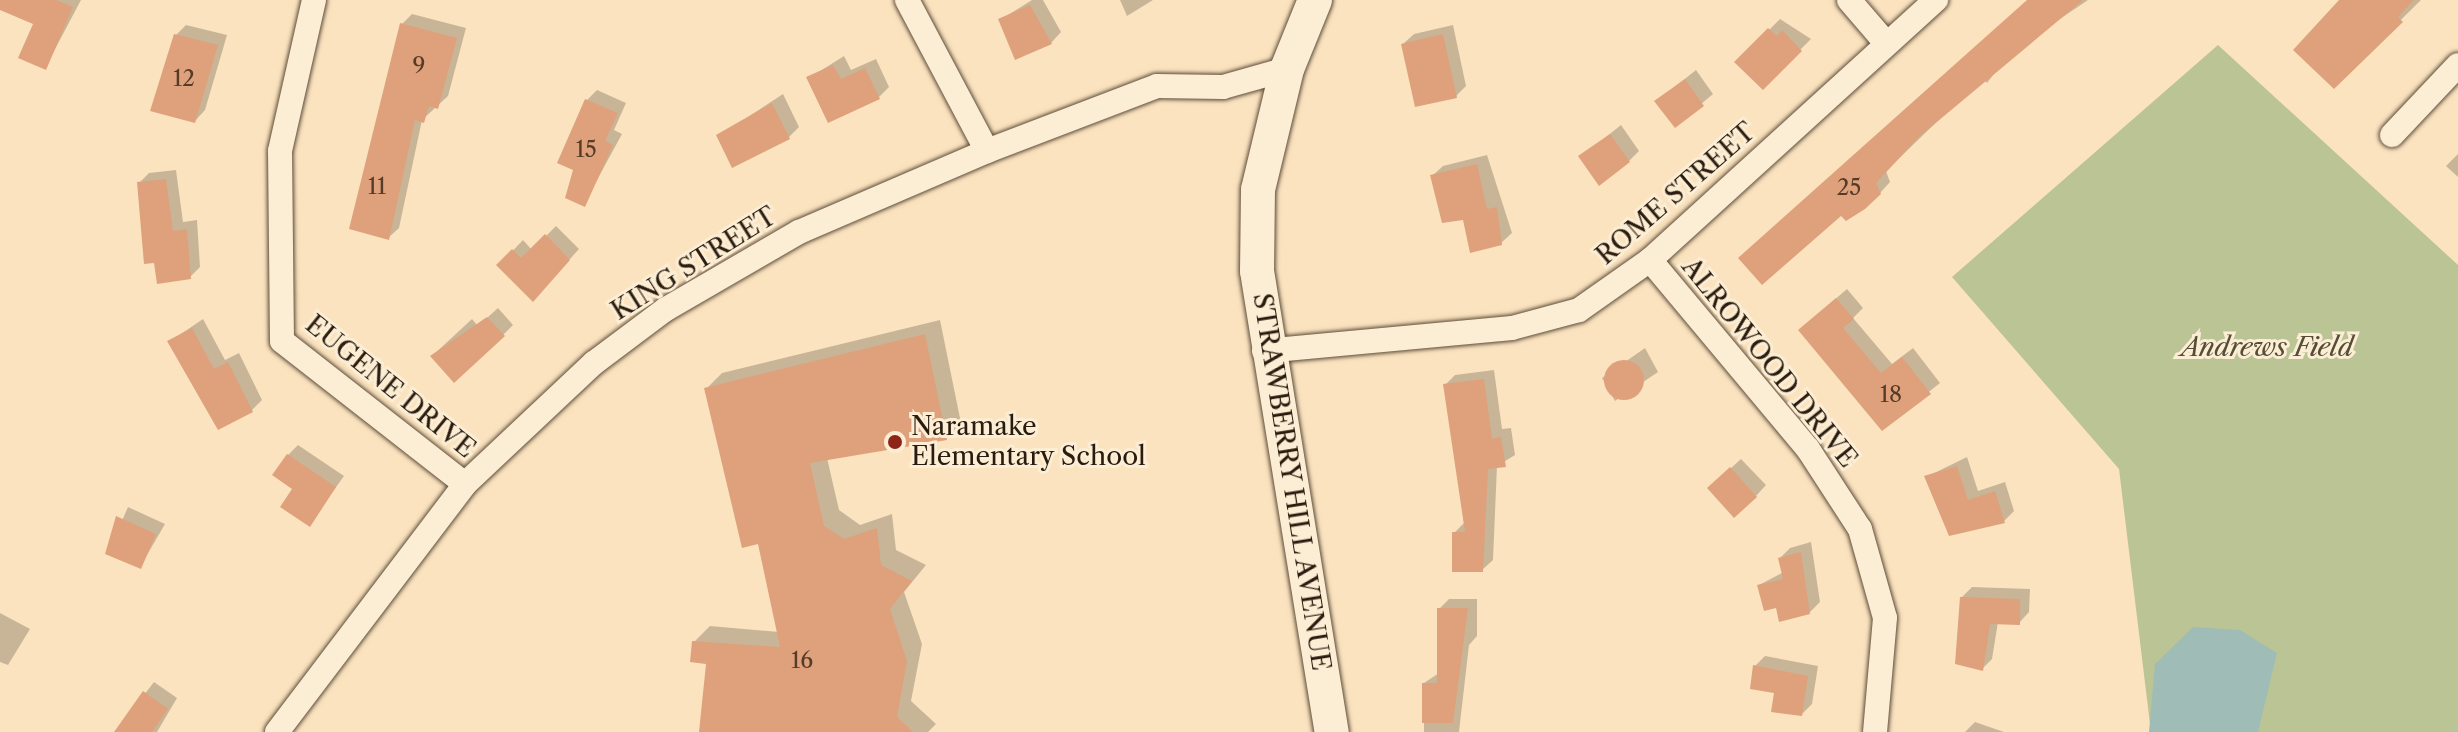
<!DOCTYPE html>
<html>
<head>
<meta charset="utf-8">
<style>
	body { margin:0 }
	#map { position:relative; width:2458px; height:732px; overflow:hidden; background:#fbe3bf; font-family:"Libre Caslon Text",serif }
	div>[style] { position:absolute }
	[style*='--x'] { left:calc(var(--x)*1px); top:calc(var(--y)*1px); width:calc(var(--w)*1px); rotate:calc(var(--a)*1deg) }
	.green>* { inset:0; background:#bbc495 }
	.water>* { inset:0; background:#9fbdb6 }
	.shadow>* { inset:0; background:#0003 }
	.building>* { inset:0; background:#dea17b }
	.round { border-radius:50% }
	.roads { filter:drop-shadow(0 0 2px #5e4d3a) drop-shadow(0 0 2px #5e4d3a) }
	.street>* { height:24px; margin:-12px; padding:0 12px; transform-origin:12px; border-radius:12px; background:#fcedd5 }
	.secondary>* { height:34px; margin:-17px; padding:0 17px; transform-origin:17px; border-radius:17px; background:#fcedd5 }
	.dots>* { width:22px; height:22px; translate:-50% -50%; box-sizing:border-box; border:4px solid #fcedd5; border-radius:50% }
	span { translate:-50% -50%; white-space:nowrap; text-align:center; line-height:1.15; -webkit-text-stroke:6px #fcedd5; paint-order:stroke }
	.number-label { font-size:22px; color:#563c28 }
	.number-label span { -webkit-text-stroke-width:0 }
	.street-label { font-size:26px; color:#291b0d }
	.park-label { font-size:26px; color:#554e36; font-style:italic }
	.poi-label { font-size:26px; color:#291b0d }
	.left { translate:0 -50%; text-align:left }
</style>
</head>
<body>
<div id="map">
	<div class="green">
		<div style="clip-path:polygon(2218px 45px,2458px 265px,2458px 732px,2151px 732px,2119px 469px,1952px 277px)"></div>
	</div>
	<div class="water">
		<div style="clip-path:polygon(2193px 627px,2240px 630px,2277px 653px,2258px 732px,2149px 732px,2155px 664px)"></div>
	</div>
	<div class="shadow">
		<div style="clip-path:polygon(14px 0,81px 0,45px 68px,35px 23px)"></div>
		<div style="clip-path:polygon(1032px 0,1043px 0,1061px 32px,1051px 43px,1000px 20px)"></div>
		<div style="clip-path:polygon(1120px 0,1153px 0,1127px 16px)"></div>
		<div style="clip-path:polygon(2030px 0,2088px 0,2011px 52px,1987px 83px,1982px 78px,1886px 171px,1890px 182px,1880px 193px,1841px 213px)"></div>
		<div style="clip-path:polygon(2340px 0,2421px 0,2334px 86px)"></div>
		<div style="clip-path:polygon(412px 14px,466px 28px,448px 96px,422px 120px,399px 228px,388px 238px,402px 24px)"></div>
		<div style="clip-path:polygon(1780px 19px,1811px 39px,1763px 87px,1737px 62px)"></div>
		<div style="clip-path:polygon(186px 25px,227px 35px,205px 110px,195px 121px,176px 35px)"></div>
		<div style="clip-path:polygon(1453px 25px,1466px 86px,1456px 96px,1403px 44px,1414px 34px)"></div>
		<div style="clip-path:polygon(844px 56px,851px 70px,876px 59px,889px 87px,879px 97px,809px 78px)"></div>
		<div style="clip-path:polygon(1696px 70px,1713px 94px,1675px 126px,1657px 101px)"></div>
		<div style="clip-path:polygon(597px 90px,626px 103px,614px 130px,622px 134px,584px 204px,575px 169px,587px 100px)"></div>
		<div style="clip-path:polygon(783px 94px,799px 127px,789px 137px,719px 136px)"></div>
		<div style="clip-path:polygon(1621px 125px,1639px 151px,1629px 161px,1581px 157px)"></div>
		<div style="clip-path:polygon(2458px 154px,2458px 177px,2446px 166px)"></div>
		<div style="clip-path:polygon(1487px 155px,1512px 233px,1501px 243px,1464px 218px,1432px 176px,1443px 166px)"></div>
		<div style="clip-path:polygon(176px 170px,183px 222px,197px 220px,200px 267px,190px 277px,139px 183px,149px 173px)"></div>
		<div style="clip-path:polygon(556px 226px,579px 249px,543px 289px,499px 265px,523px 240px,532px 250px)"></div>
		<div style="clip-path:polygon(1847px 289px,1863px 308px,1853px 318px,1892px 364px,1913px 348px,1940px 383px,1883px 428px,1811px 320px)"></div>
		<div style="clip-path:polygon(498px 308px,513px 325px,503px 335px,432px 356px,472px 319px,478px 326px)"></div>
		<div style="clip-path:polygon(203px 319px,225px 360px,239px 353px,262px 400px,251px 411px,169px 342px)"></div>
		<div style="clip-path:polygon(940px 320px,961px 423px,946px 439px,827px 458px,839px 510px,860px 525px,892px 514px,896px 550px,926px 565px,904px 592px,922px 644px,911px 701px,936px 724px,928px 732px,701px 732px,708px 662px,694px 642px,710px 626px,779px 632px,760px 542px,707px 388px,722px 373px)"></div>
		<div style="clip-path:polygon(1645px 348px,1658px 372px,1615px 401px,1602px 378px)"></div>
		<div style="clip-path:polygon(1494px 370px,1502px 429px,1511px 428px,1515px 455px,1497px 466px,1493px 560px,1482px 570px,1454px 533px,1465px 522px,1445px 385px,1455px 375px)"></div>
		<div style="clip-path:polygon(298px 445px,344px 476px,309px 525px,288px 455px)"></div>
		<div style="clip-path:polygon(1967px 457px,1978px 491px,2005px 482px,2014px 511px,2004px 521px,1926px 477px)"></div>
		<div style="clip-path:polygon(1741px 459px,1766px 485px,1756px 496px,1720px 478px)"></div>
		<div style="clip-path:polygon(128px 507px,165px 524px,140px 567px,108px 553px)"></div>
		<div style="clip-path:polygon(1811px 542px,1820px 602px,1809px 613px,1777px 605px,1759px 585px,1784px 572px,1780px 558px,1790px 548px)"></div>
		<div style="clip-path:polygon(1972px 587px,2030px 589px,2029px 612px,2019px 623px,1998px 622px,1992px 659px,1982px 669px,1962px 597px)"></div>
		<div style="clip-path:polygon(1449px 599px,1477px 599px,1477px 636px,1469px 645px,1459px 732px,1424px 732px,1424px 683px,1439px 673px,1439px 609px)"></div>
		<div style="clip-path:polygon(0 613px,30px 629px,8px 665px,0 662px)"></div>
		<div style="clip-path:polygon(1765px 656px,1818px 666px,1812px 704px,1802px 714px,1755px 666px)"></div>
		<div style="clip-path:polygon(154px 682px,177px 698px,157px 732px,115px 732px)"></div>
		<div style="clip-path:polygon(1975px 722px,2004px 732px,1965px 732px)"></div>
	</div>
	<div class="building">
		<div style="clip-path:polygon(0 0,56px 0,73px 7px,46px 70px,18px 58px,33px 24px,0 10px)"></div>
		<div style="clip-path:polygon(2027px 0,2083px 0,1920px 136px,1876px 183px,1881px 194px,1865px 209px,1846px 221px,1841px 216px,1762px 285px,1738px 258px)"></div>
		<div style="clip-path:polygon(2339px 0,2414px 0,2398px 17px,2403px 22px,2334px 89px,2293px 50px)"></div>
		<div style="clip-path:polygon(1030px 5px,1052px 44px,1015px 60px,998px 19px)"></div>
		<div style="clip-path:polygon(400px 23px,457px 38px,438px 109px,429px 106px,424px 123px,415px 120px,389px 240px,349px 229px)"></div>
		<div style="clip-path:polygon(1768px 28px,1777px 36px,1782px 30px,1802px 51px,1763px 90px,1734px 62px)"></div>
		<div style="clip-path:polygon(174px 34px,218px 45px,195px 123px,150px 111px)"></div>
		<div style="clip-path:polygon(1443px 34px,1457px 98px,1415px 107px,1401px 44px)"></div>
		<div style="clip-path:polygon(833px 65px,841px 79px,865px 68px,880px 99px,828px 123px,806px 77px)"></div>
		<div style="clip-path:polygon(1685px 79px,1704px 106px,1675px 128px,1654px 101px)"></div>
		<div style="clip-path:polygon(585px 99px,618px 113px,605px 141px,613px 145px,585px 207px,565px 198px,573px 170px,557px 163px)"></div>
		<div style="clip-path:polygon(772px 103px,790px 139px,732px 168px,716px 135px)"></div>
		<div style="clip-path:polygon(1610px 134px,1630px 162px,1599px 186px,1578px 156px)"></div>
		<div style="clip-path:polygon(1477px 164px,1487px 209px,1497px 207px,1502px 245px,1470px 253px,1463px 220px,1442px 223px,1430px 175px)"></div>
		<div style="clip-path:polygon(166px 179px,173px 231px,187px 229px,191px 279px,157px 284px,154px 263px,144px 264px,137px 182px)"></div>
		<div style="clip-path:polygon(545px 234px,570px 260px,533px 302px,496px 265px,512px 249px,521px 258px)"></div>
		<div style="clip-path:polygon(1836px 298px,1854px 319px,1843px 328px,1881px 373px,1902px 357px,1931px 394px,1882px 431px,1798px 330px)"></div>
		<div style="clip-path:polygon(487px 317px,505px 336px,454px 383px,430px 356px)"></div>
		<div style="clip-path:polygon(192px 328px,214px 369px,228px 362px,253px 412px,218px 430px,167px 341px)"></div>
		<div style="clip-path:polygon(925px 334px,947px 440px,810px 463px,824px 526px,844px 539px,877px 528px,881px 565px,912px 581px,890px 609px,907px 661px,897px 717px,913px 732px,699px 732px,706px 664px,690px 662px,692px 641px,780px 647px,758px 544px,742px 548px,704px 388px)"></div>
		<div class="round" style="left:1604px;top:360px;width:40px;height:40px"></div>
		<div style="clip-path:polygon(1484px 379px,1492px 439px,1501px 437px,1506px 467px,1488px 469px,1483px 572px,1452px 572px,1452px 532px,1465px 532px,1443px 384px)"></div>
		<div style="clip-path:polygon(287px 454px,336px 487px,310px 527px,280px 507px,292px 489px,272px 475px)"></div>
		<div style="clip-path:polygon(1957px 466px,1968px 500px,1995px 491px,2005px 523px,1949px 536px,1924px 476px)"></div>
		<div style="clip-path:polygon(1730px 467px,1757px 497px,1734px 518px,1707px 488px)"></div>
		<div style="clip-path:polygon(116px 516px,156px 534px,141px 569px,105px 554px)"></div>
		<div style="clip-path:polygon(1801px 552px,1810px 614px,1779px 622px,1776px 608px,1764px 611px,1757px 585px,1783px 579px,1778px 558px)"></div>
		<div style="clip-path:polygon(1960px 597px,2020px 599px,2020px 625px,1990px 624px,1983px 671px,1955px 664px)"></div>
		<div style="clip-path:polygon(1437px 608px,1468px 608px,1453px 723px,1422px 723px,1422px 683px,1437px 683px)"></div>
		<div style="clip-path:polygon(1753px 665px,1808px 676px,1802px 716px,1771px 712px,1774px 693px,1750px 689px)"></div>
		<div style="clip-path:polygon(143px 691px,168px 709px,152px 732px,114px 732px)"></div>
	</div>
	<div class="roads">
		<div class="street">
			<div style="--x:314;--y:0;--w:155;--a:102.7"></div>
			<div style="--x:280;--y:151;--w:190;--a:89.4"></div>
			<div style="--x:282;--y:341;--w:232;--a:38"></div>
			<div style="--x:907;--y:0;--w:171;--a:62.1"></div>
			<div style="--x:1849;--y:0;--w:57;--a:49.3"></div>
			<div style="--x:2392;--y:135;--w:96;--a:-46.7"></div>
			<div style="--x:1650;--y:260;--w:246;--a:50.1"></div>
			<div style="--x:1808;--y:449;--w:95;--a:57"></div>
			<div style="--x:1860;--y:529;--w:92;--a:74.3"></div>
			<div style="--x:1885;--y:618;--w:114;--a:95"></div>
			<div style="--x:1264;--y:351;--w:249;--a:-5.3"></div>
			<div style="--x:1512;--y:328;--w:69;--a:-15"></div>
			<div style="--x:1579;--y:310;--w:87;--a:-35.2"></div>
			<div style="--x:1650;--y:260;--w:387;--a:-42.3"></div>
			<div style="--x:277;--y:732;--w:311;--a:-52.8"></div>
			<div style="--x:465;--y:484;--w:177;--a:-43.2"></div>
			<div style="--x:594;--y:363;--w:90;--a:-36.9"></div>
			<div style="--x:666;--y:309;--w:154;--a:-30.1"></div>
			<div style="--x:799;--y:232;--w:205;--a:-23.3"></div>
			<div style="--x:987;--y:151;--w:182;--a:-20.9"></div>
			<div style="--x:1157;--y:86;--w:66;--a:0.9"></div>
			<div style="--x:1223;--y:87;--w:66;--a:-15.7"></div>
		</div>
		<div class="secondary">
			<div style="--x:1315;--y:0;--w:74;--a:112.1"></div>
			<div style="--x:1287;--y:69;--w:124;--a:103.5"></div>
			<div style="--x:1258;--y:190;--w:81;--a:90.7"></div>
			<div style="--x:1257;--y:271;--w:467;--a:80.8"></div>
		</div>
	</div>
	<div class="dots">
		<div style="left:895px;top:442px;background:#8f2418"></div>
	</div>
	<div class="number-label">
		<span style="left:419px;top:66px">9</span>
		<span style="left:184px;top:79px">12</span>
		<span style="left:586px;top:150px">15</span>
		<span style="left:377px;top:187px">11</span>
		<span style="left:1849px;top:188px">25</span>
		<span style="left:1891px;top:395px">18</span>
		<span style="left:802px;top:661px">16</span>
	</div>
	<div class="street-label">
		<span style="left:1676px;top:194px;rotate:-41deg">ROME STREET</span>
		<span style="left:694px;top:264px;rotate:-32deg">KING STREET</span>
		<span style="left:1769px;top:363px;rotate:51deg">ALROWOOD DRIVE</span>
		<span style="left:390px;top:387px;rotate:39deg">EUGENE DRIVE</span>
		<span style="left:1291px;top:482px;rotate:81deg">STRAWBERRY HILL AVENUE</span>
	</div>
	<div class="park-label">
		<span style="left:2267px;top:348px">Andrews Field</span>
	</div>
	<div class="poi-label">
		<span class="left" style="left:911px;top:442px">Naramake<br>Elementary School</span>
	</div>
</div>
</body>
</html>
